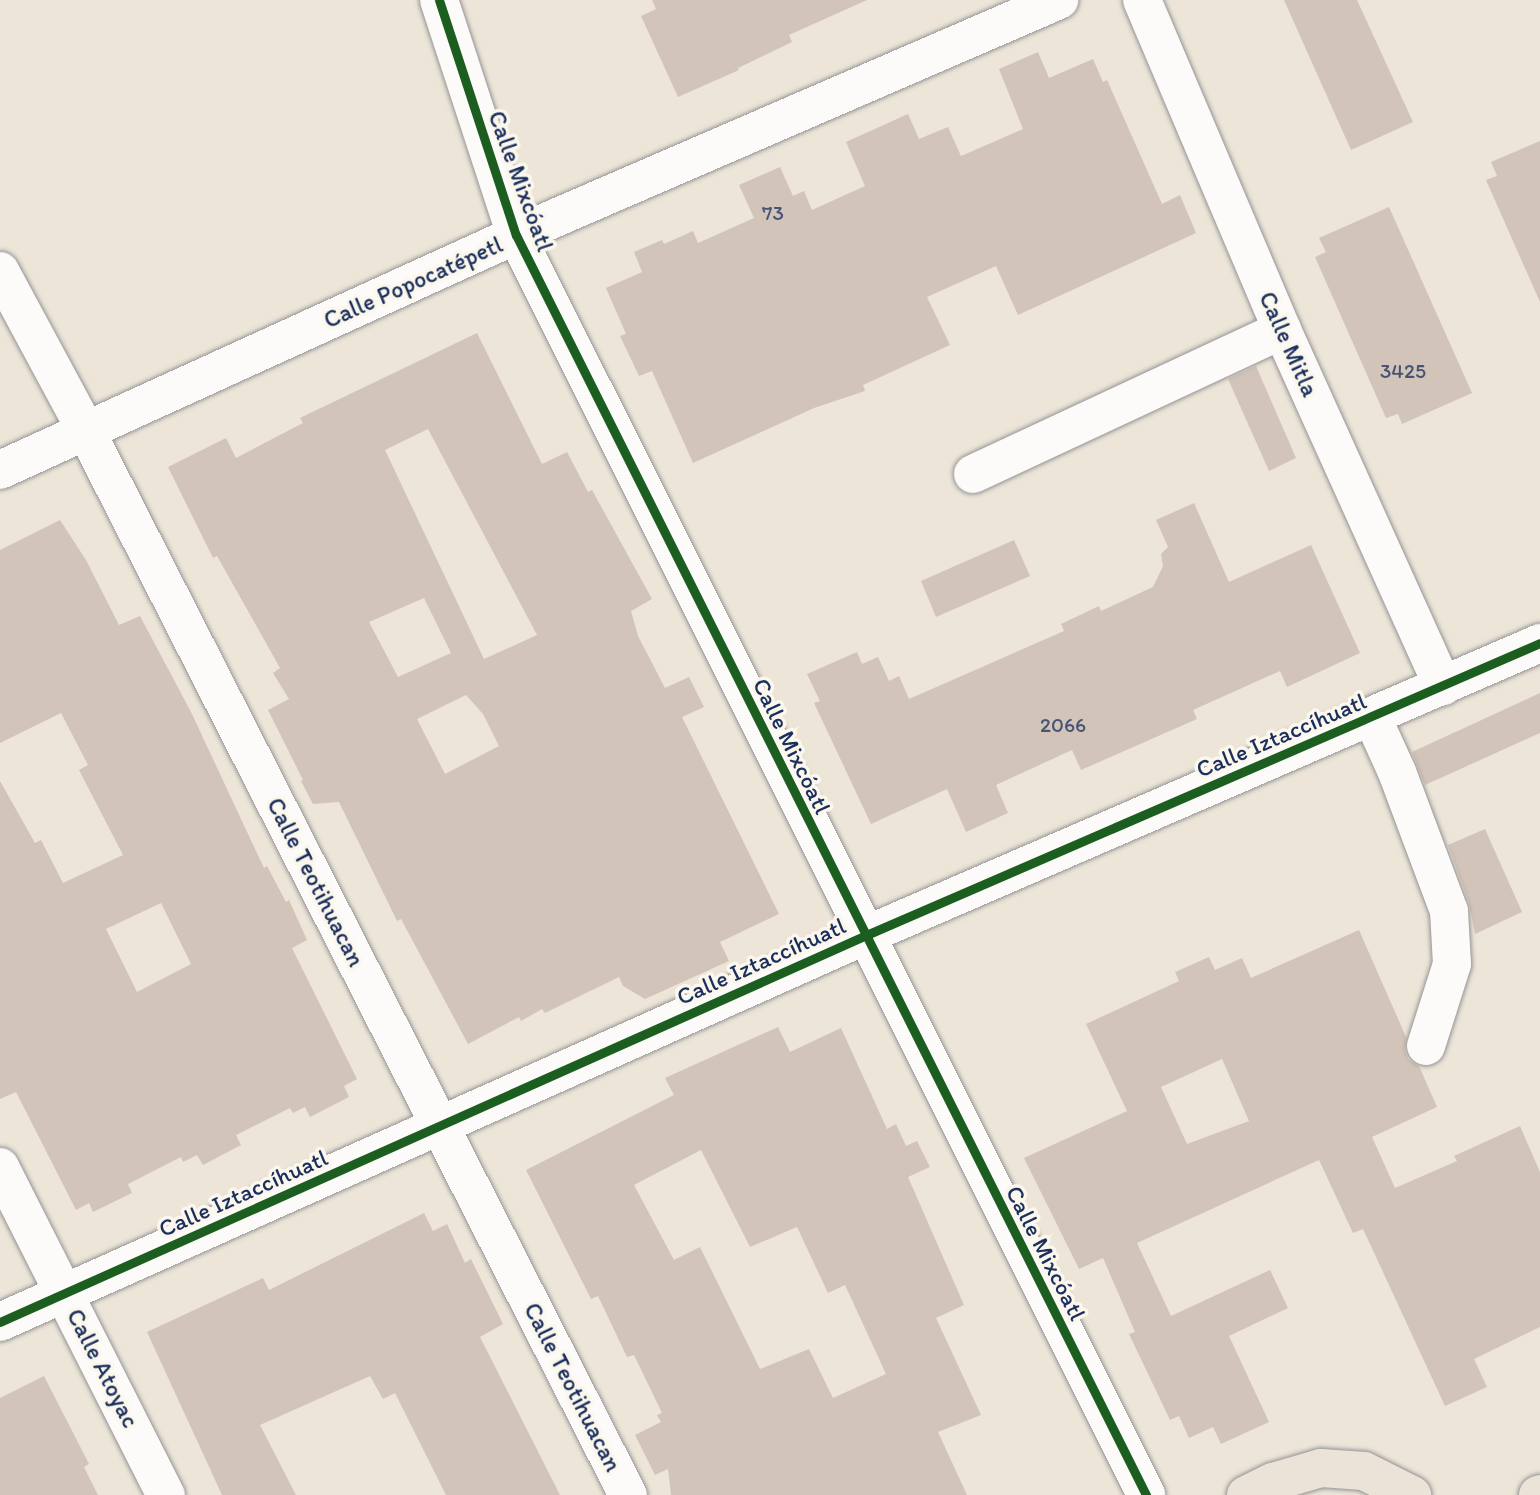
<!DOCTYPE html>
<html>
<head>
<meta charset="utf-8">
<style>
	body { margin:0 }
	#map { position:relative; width:1540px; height:1495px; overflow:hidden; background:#ece5d8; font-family:Itim,sans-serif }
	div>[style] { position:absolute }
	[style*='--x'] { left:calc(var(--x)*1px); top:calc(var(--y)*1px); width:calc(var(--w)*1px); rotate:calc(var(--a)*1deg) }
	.building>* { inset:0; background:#d3c4b9 }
	.roads { filter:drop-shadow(0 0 2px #959495) drop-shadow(0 0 2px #959495) }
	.minor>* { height:38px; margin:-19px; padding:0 19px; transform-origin:19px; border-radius:19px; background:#fcfbf9 }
	.major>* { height:38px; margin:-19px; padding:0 19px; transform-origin:19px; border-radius:19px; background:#ece3d8 }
	.cycleway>* { height:9px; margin:-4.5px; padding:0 4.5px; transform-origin:4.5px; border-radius:4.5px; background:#1b5e20 }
	span { translate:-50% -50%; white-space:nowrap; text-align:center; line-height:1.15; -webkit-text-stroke:7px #fbf7ec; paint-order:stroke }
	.number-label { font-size:21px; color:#495475 }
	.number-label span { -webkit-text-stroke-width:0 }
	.street-label { font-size:24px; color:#1b2f5e }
</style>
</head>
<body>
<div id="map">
	<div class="building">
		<div style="clip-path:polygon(652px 0,867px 0,789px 35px,792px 42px,738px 68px,739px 70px,678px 97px,641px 16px,656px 9px)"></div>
		<div style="clip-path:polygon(1284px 0,1357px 0,1413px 122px,1351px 150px)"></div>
		<div style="clip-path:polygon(1038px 52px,1049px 78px,1093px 59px,1103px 82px,1107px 80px,1162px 204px,1180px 195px,1196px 233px,1018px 315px,996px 266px,927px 297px,950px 345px,863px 385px,865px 391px,814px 408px,693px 463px,652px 371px,639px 376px,620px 336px,626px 334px,606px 288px,642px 272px,634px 252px,662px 240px,664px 244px,693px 231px,698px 243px,754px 218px,739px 185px,780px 167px,793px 196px,804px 191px,812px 210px,865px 186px,846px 142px,908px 114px,919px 139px,948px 127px,961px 156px,1023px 129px,999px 69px)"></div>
		<div style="clip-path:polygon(1540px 141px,1540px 302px,1486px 180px,1497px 176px,1491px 162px)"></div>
		<div style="clip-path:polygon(1389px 207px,1472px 393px,1402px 424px,1398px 414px,1386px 418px,1315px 257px,1326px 252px,1319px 238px)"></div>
		<div style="clip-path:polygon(evenodd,477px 333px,542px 464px,567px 452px,588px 492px,592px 490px,652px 599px,631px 611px,638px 636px,665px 688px,689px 677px,704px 707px,682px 717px,779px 914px,720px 942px,729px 961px,645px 999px,623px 986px,619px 977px,545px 1013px,542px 1009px,521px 1021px,519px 1017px,468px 1044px,401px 919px,397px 921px,339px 802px,313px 804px,301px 781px,303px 780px,268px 710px,289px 699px,273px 673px,280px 668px,217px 556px,213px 558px,168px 467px,226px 438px,236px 458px,303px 423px,300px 418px,477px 333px,428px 429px,537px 635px,484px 659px,385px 450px,428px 429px,477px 333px,424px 598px,451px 653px,398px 677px,369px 622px,424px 598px,477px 333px,466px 695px,483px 714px,499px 746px,445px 774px,417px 719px,466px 695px)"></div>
		<div style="clip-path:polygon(1256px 366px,1296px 458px,1269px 471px,1228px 379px)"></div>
		<div style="clip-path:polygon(1194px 503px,1229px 582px,1311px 545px,1360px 653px,1287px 687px,1280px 671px,1193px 710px,1197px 719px,1081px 770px,1072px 750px,996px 785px,1008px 813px,966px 832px,947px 789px,871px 824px,814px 703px,820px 701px,807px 674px,857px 652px,862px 664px,878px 657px,889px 681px,899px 676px,909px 699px,1064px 631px,1061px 624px,1099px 606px,1101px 611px,1153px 587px,1163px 566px,1161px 554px,1168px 547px,1156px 520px)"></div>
		<div style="clip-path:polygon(evenodd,60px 520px,86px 560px,119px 625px,140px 616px,191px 712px,264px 868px,267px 866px,286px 902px,289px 900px,307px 940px,292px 948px,357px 1079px,344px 1086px,349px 1097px,310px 1117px,305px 1107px,293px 1113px,290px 1108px,236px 1135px,241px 1145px,203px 1165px,197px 1155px,183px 1162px,181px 1157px,128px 1184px,132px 1193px,93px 1212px,89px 1203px,76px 1210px,16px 1092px,0 1099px,0 781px,35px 843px,41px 840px,63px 883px,123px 855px,79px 770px,88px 765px,61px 713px,0 743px,0 550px,60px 520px,161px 903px,191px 964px,137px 992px,106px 929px,161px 903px)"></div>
		<div style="clip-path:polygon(1014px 540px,1030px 576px,936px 617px,921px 581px)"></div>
		<div style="clip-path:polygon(1540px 693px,1540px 733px,1425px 785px,1412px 752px)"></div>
		<div style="clip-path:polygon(1485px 829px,1522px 912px,1475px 934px,1469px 903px,1448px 845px)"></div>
		<div style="clip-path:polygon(evenodd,1359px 930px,1406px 1037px,1405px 1051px,1409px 1060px,1419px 1066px,1437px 1107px,1372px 1137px,1395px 1188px,1457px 1161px,1454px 1156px,1520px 1126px,1540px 1172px,1540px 1327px,1474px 1359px,1487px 1387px,1445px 1406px,1363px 1229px,1353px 1233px,1319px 1160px,1137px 1243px,1171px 1316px,1270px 1270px,1288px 1308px,1229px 1336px,1269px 1422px,1221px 1444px,1213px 1427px,1189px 1438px,1179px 1416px,1170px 1420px,1129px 1334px,1135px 1332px,1103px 1258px,1079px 1269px,1024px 1158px,1127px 1111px,1086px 1024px,1179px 981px,1175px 972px,1209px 957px,1215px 970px,1242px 958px,1251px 978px,1359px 930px,1222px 1059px,1249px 1121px,1187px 1144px,1161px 1087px,1222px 1059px)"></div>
		<div style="clip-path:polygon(evenodd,778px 1027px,790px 1052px,841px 1028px,887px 1129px,896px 1124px,906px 1146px,917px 1141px,930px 1167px,908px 1177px,964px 1305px,936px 1318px,981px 1415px,938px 1432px,967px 1495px,671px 1495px,668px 1469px,655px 1475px,635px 1435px,661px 1422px,657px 1415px,662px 1413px,634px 1355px,627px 1357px,598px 1296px,591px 1299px,526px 1170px,674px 1095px,665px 1078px,778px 1027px,701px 1150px,750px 1247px,797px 1227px,828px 1293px,845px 1285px,886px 1374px,833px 1398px,809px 1349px,760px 1369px,700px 1247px,674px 1260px,634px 1185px,701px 1150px)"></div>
		<div style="clip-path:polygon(424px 1213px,433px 1231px,447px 1224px,465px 1263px,471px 1259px,503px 1324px,480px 1337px,560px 1495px,446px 1495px,395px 1393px,383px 1399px,370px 1376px,260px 1425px,296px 1495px,222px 1495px,147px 1332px,263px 1278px,269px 1290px)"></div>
		<div style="clip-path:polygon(44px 1376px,89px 1464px,84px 1467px,98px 1495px,0 1495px,0 1398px)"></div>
	</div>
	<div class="roads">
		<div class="minor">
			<div style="--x:439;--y:0;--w:247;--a:71.9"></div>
			<div style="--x:516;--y:235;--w:1409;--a:63.43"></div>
			<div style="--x:1142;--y:0;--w:358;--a:67"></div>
			<div style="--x:1282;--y:330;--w:391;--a:65.7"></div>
			<div style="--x:0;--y:271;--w:182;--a:61.7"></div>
			<div style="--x:86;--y:431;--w:1194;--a:63.01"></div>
			<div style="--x:0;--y:470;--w:567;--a:-24.49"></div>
			<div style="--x:516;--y:235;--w:592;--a:-23.4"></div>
			<div style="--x:973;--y:474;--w:341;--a:-25"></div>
			<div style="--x:1372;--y:717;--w:60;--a:65.6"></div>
			<div style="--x:1397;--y:772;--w:148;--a:69.5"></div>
			<div style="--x:1449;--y:911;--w:53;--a:86.8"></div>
			<div style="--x:1452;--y:964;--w:86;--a:107.6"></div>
			<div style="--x:0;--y:1167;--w:368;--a:63.2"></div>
			<div style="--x:0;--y:1322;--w:946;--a:-24.07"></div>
			<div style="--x:864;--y:936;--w:737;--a:-23.43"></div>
		</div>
		<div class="major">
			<div style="--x:1246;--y:1495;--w:30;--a:-26"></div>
			<div style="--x:1273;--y:1482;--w:50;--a:-16.3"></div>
			<div style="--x:1321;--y:1468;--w:43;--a:4"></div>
			<div style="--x:1364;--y:1471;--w:54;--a:26.6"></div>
			<div style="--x:1538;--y:1495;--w:2;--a:-27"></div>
		</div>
	</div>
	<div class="cycleway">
		<div style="--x:439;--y:0;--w:247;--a:71.9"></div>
		<div style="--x:516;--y:235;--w:1409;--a:63.43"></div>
		<div style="--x:0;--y:1322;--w:946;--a:-24.07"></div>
		<div style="--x:864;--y:936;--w:737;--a:-23.43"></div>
	</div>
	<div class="number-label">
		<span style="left:773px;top:213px">73</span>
		<span style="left:1403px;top:371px">3425</span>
		<span style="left:1063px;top:725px">2066</span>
	</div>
	<div class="street-label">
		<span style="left:521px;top:181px;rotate:70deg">Calle Mixcóatl</span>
		<span style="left:413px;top:282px;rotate:-24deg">Calle Popocatépetl</span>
		<span style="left:1289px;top:344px;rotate:66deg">Calle Mitla</span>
		<span style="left:1281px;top:735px;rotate:-23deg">Calle Iztaccíhuatl</span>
		<span style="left:792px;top:746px;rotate:64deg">Calle Mixcóatl</span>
		<span style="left:316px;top:882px;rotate:63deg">Calle Teotihuacan</span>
		<span style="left:761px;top:961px;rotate:-24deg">Calle Iztaccíhuatl</span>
		<span style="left:243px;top:1193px;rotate:-24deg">Calle Iztaccíhuatl</span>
		<span style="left:1046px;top:1253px;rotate:63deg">Calle Mixcóatl</span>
		<span style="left:103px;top:1368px;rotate:63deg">Calle Atoyac</span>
		<span style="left:573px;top:1387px;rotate:63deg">Calle Teotihuacan</span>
	</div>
</div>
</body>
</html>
